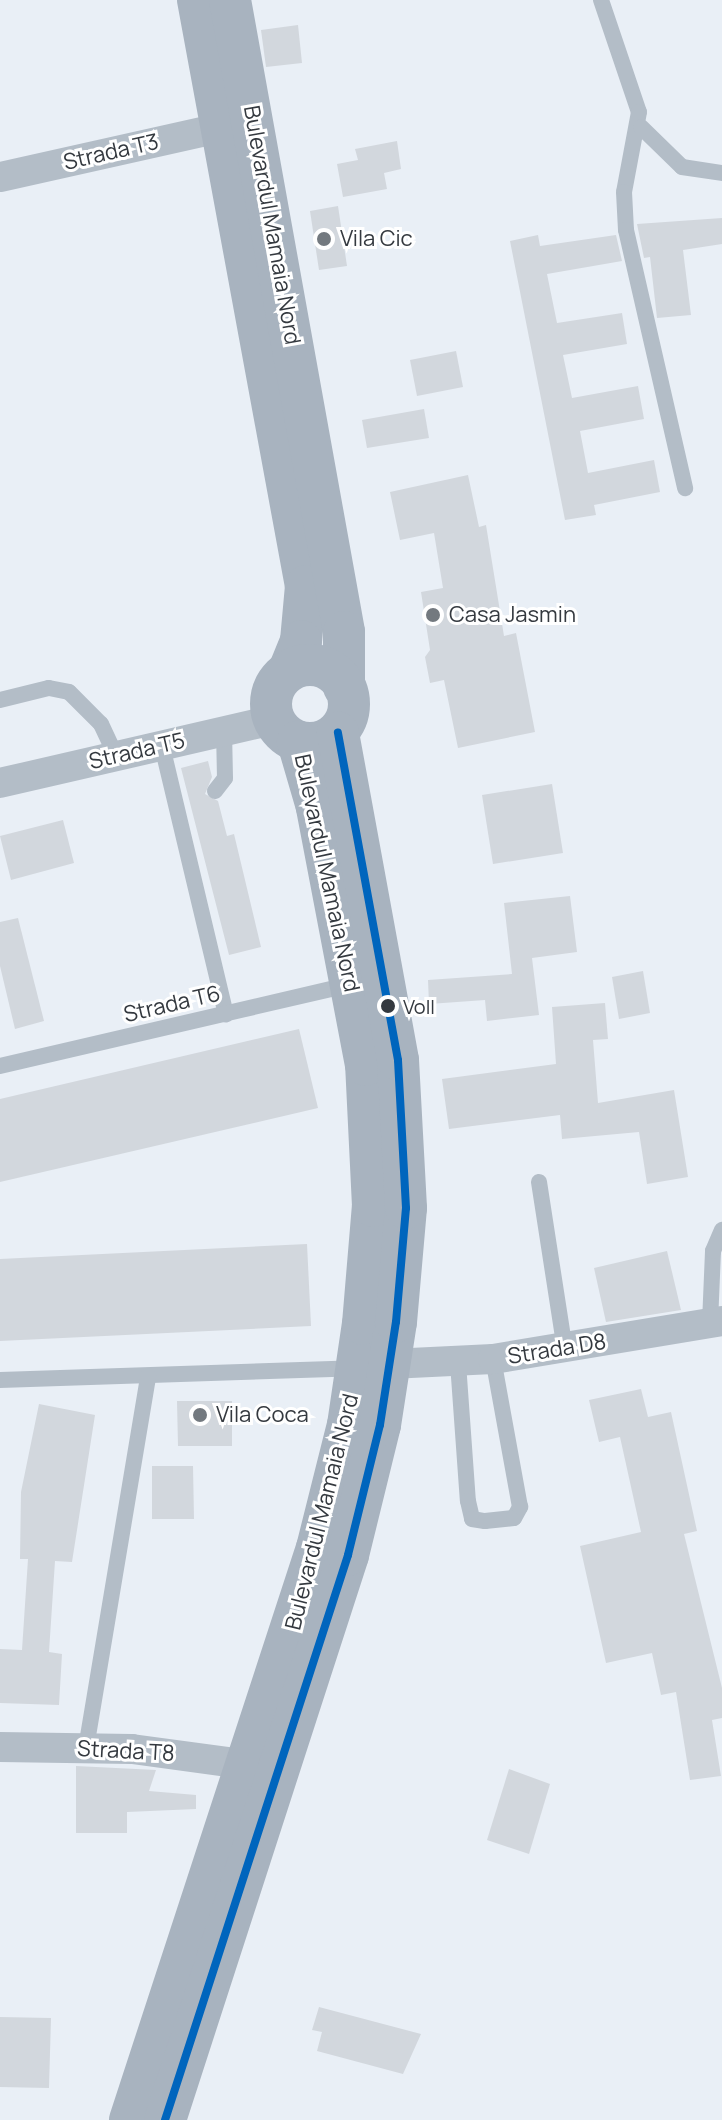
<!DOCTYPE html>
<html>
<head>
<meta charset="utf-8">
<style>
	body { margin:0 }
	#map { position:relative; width:722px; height:2120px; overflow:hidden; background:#e9eff6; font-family:Manrope,sans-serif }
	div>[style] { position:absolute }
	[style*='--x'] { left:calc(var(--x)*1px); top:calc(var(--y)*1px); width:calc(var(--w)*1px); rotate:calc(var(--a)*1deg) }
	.building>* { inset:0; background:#d2d7dd }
	.service>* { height:16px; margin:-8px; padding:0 8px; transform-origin:8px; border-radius:8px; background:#b3bdc7 }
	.minor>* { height:30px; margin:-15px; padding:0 15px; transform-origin:15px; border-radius:15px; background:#b3bdc7 }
	.secondary>* { height:42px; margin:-21px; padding:0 21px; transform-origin:21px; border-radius:21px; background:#a8b3bf }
	.secondary>.ring { margin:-21px; padding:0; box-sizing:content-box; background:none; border:42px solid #a8b3bf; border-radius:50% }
	.bus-1>* { height:8px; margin:-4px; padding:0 4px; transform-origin:4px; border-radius:4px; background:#0065bd }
	.dots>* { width:22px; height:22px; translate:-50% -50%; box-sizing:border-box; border:4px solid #fff; border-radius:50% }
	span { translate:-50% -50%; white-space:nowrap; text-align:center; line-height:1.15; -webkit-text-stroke:6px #fff; paint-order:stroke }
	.bus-label { font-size:20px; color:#34393f }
	.left { translate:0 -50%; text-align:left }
	.street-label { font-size:22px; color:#34393f }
	.poi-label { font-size:22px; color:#34393f }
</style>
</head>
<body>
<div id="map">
	<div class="building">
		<div style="clip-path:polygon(298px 25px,302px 63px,266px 67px,261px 30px)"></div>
		<div style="clip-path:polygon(397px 141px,401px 169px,384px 173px,387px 189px,343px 197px,337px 164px,358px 160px,355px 149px)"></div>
		<div style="clip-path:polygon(338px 206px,347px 266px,319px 270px,310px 211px)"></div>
		<div style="clip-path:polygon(722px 218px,722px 244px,683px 250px,691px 315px,657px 318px,650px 257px,644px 258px,637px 224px)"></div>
		<div style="clip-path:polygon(538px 235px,540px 246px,616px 235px,622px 261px,547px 274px,557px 323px,622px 313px,627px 344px,563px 355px,572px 398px,638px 386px,644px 419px,580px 431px,588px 473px,654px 460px,660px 492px,594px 505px,596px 515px,565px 520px,510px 241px)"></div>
		<div style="clip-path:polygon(456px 351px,463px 387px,417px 396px,410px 360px)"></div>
		<div style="clip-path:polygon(424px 409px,429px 438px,367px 448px,362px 420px)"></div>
		<div style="clip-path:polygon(468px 475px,479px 527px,486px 525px,504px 636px,516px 633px,535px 732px,458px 748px,444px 680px,430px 683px,425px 657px,430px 650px,421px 592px,443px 588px,434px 533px,400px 540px,390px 492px)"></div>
		<div style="clip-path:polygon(208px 761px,212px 777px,205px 794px,218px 801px,227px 836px,234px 834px,261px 947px,229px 955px,181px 768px)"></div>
		<div style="clip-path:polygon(552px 784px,563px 853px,493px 864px,482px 795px)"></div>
		<div style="clip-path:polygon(63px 820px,74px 863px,11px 880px,0 836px)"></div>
		<div style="clip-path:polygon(570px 896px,577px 952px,532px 958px,539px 1015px,487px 1021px,485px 1000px,429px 1004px,428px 980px,512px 974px,504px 903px)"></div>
		<div style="clip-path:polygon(18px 918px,44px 1021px,15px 1029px,0 966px,0 922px)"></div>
		<div style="clip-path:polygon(643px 971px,650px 1013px,619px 1019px,612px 977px)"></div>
		<div style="clip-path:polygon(605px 1003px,608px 1039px,593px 1040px,598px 1103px,674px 1090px,688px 1177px,647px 1184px,639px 1132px,562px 1139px,560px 1115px,449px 1129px,442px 1079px,556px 1064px,552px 1007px)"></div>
		<div style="clip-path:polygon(299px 1029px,318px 1108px,0 1182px,0 1099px)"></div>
		<div style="clip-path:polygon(307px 1244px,311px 1326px,0 1341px,0 1259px)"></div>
		<div style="clip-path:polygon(667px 1251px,681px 1310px,606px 1322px,594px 1268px)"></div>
		<div style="clip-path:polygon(641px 1389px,648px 1417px,671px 1412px,697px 1531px,684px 1534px,722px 1688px,722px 1718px,712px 1720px,721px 1776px,690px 1780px,676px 1692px,661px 1695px,652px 1653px,606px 1663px,580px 1546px,641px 1532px,620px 1437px,599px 1442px,589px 1400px)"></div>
		<div style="clip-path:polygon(177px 1401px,232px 1401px,232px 1446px,178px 1446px)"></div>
		<div style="clip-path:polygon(39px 1404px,95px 1415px,72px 1562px,55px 1561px,49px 1652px,62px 1654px,59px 1705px,0 1703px,0 1649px,22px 1650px,28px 1559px,20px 1559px,21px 1492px)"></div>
		<div style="clip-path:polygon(152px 1466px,193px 1466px,194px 1519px,152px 1519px)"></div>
		<div style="clip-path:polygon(76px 1766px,156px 1770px,149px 1791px,196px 1795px,196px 1809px,127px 1812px,127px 1833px,76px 1833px)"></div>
		<div style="clip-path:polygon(509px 1769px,550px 1784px,529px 1854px,487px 1840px)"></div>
		<div style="clip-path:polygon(319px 2007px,421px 2034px,403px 2074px,317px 2051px,322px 2032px,312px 2030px)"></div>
		<div style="clip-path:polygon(0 2017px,51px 2018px,49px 2088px,0 2087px)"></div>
	</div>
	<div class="service">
		<div style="--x:601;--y:0;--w:118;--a:71.3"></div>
		<div style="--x:639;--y:112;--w:81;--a:100.6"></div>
		<div style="--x:624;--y:192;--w:38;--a:87"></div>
		<div style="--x:626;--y:230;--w:265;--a:77.1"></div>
		<div style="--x:641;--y:127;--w:57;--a:44.3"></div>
		<div style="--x:682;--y:167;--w:40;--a:8.5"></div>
		<div style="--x:0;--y:700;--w:50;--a:-13.8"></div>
		<div style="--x:49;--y:688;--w:20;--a:11"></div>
		<div style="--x:69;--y:692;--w:45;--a:45"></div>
		<div style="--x:101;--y:724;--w:35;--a:65"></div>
		<div style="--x:162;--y:746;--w:276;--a:76.6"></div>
		<div style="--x:215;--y:791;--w:16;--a:-52"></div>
		<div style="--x:225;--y:778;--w:47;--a:-91.2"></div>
		<div style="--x:0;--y:1066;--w:358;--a:-13.1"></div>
		<div style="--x:539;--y:1182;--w:169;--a:81.2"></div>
		<div style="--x:710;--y:1323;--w:72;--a:-87.6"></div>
		<div style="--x:713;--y:1251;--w:23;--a:-67"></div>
		<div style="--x:458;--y:1363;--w:138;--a:85.9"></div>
		<div style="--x:468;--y:1501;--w:18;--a:77"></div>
		<div style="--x:472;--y:1519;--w:13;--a:9"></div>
		<div style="--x:485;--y:1521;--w:29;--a:-6"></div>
		<div style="--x:514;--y:1518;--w:13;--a:-61"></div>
		<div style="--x:520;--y:1507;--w:150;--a:-100.3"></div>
		<div style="--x:0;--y:1380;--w:355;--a:-1.9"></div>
		<div style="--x:86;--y:1748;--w:377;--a:-80.5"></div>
	</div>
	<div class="minor">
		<div style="--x:0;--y:177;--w:229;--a:-12.6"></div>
		<div style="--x:0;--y:783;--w:280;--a:-13"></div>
		<div style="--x:390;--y:1364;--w:103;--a:-2.8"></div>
		<div style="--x:493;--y:1359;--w:232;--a:-9.4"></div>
		<div style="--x:0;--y:1747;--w:132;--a:0.9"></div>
		<div style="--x:132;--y:1749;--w:120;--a:7.7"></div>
	</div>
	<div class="secondary">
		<div style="--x:198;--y:0;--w:596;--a:79.56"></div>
		<div style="--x:306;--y:586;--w:55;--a:95.2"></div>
		<div style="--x:301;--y:641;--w:32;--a:112"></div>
		<div style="--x:230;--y:0;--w:642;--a:79.77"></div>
		<div style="--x:344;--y:632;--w:55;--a:90"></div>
		<div class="ring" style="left:271px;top:665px;width:36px;height:36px"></div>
		<div style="--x:130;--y:2120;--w:602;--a:-71.9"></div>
		<div style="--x:317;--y:1548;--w:127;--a:-75.9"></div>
		<div style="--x:348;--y:1425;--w:102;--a:-81.6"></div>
		<div style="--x:363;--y:1324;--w:118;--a:-85.2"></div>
		<div style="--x:373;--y:1206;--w:141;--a:-92.8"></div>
		<div style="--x:366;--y:1065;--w:263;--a:-100.8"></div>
		<div style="--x:317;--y:807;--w:68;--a:-106.3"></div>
		<div style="--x:165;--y:2120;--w:594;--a:-72.05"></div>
		<div style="--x:348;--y:1555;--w:134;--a:-76.2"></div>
		<div style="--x:380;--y:1425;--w:104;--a:-81.2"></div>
		<div style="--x:396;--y:1322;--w:114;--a:-85"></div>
		<div style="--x:406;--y:1208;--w:148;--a:-93.1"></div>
		<div style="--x:398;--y:1060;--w:333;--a:-100.4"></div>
	</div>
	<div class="bus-1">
		<div style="--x:165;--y:2120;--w:594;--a:-72.05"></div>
		<div style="--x:348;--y:1555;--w:134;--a:-76.2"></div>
		<div style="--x:380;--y:1425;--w:104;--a:-81.2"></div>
		<div style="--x:396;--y:1322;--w:114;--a:-85"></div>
		<div style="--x:406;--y:1208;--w:148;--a:-93.1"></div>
		<div style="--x:398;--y:1060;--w:333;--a:-100.4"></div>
	</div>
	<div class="dots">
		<div style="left:324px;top:239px;background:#73797f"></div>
		<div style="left:433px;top:615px;background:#73797f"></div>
		<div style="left:388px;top:1006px;background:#34393f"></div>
		<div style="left:200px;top:1415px;background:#73797f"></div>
	</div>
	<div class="bus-label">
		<span class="left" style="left:403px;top:1006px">Voll</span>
	</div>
	<div class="street-label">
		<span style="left:111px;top:152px;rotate:-13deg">Strada T3</span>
		<span style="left:272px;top:225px;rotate:80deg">Bulevardul Mamaia Nord</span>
		<span style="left:137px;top:751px;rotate:-13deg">Strada T5</span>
		<span style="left:327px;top:873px;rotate:78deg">Bulevardul Mamaia Nord</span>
		<span style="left:172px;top:1004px;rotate:-13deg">Strada T6</span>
		<span style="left:557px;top:1349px;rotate:-9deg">Strada D8</span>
		<span style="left:322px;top:1512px;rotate:-76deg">Bulevardul Mamaia Nord</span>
		<span style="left:126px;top:1751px;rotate:3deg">Strada T8</span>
	</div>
	<div class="poi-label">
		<span class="left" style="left:340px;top:239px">Vila Cic</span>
		<span class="left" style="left:449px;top:615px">Casa Jasmin</span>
		<span class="left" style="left:216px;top:1415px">Vila Coca</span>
	</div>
</div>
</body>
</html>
